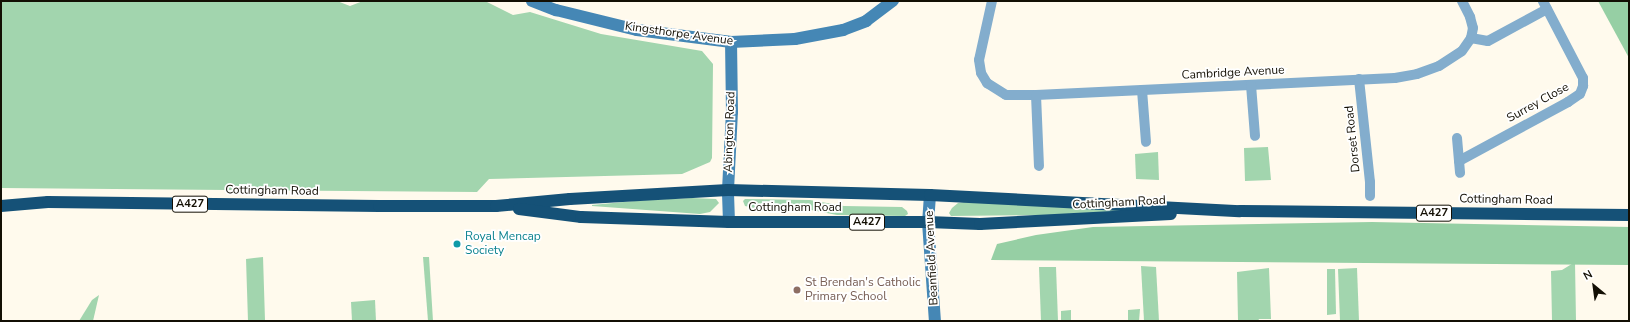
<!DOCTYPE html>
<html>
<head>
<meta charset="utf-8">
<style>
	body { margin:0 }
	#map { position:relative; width:1630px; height:322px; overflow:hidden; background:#fffaed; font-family:"Nunito Sans",sans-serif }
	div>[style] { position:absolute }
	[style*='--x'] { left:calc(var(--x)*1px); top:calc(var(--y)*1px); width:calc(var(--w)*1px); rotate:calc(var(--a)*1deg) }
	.green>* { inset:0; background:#a2d5ae }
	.forest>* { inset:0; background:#96cfa4 }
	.street>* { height:10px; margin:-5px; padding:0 5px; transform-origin:5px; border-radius:5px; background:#83adcd }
	.secondary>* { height:12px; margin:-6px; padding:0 6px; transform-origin:6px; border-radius:6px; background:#4587b5 }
	.highway>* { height:12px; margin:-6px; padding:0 6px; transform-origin:6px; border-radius:6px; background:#155177 }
	.dots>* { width:11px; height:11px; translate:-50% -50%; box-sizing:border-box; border:2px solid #fff; border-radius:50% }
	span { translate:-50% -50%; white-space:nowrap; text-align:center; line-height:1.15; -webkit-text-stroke:3.5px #fff; paint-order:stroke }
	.shield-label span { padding:1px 3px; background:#fff; border:1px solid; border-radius:3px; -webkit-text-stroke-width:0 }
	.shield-label { font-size:11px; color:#130f04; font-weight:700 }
	.street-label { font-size:12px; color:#130f04 }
	.culture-label { font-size:12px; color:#0d838f }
	.left { translate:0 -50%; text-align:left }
	.education-label { font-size:12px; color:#785e54 }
	.frame { position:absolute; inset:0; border:2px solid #130f04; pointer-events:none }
	.north { position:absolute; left:1574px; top:266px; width:40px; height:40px; -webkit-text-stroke:3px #fff; paint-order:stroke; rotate:331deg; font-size:11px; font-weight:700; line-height:16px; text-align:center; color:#130f04 }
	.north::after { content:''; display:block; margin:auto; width:14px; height:18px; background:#130f04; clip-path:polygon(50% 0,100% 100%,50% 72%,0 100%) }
</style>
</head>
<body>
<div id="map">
	<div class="green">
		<div style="clip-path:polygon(1px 1px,337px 1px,350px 6px,363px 1px,485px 1px,513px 15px,530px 12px,601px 34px,702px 51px,713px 64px,712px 158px,710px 162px,682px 174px,489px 179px,477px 192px,1px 188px)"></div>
		<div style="clip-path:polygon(1268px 147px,1271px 180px,1245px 181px,1244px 148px)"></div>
		<div style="clip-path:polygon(1158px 152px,1159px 180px,1136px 179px,1135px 154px)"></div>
		<div style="clip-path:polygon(692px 198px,716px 199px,719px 203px,710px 212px,700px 214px,592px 206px,592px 205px,645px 200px)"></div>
		<div style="clip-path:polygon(745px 199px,810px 200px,844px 206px,902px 207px,907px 211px,908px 214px,905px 216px,837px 215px,806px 209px,755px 208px,745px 206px,743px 201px)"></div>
		<div style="clip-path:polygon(964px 202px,1125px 209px,1124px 212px,1051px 215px,951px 216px,949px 213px,952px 208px,958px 203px)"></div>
		<div style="clip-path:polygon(263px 257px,265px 321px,248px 321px,246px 259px)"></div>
		<div style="clip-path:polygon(423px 257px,429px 257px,433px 321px,428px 321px)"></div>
		<div style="clip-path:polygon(1575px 262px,1576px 321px,1552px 321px,1551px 271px,1562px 270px)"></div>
		<div style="clip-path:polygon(1141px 266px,1156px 267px,1159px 321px,1144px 321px)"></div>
		<div style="clip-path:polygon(1039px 267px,1056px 267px,1058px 321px,1041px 321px)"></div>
		<div style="clip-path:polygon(1269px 268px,1271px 319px,1259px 319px,1258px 321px,1238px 321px,1237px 272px)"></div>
		<div style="clip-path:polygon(1357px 268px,1359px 321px,1340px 321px,1338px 269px)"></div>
		<div style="clip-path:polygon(1327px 269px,1335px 269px,1336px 314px,1327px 315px)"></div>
		<div style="clip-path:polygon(99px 295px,93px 321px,79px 321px,92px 300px)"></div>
		<div style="clip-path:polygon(375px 300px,376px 321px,352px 321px,351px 302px)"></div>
		<div style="clip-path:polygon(1140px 309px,1139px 321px,1128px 321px,1128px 310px)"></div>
		<div style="clip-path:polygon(1071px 310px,1071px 321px,1061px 321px,1061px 311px)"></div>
	</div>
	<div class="forest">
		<div style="clip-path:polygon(1598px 1px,1629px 1px,1629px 58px)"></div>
		<div style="clip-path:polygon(1372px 222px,1629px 227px,1629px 265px,991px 260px,997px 244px,1036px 235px,1093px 227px)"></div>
	</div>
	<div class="street">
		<div style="--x:992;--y:1;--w:60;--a:102.4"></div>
		<div style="--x:979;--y:60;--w:13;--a:81"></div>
		<div style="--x:981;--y:73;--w:12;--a:59"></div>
		<div style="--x:987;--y:83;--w:22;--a:32"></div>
		<div style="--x:1006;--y:95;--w:30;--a:0"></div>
		<div style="--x:1036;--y:95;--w:359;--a:-2.7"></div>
		<div style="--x:1395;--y:78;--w:22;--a:-10"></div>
		<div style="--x:1417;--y:74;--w:23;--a:-20"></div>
		<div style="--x:1439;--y:66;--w:27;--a:-33"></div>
		<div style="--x:1462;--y:51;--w:16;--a:-55"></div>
		<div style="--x:1471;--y:38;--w:17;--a:10"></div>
		<div style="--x:1488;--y:41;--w:67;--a:-28.5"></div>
		<div style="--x:1462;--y:1;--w:18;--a:63"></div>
		<div style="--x:1470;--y:17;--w:11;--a:75"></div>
		<div style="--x:1473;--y:28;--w:10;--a:101"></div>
		<div style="--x:1359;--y:79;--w:104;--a:83.9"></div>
		<div style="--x:1370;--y:182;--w:14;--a:90"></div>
		<div style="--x:1251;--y:85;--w:51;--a:85.5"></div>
		<div style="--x:1142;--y:90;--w:52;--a:85.6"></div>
		<div style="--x:1036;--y:95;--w:71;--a:87.6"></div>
		<div style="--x:1457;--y:138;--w:35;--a:85"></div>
		<div style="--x:1459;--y:161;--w:124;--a:-28.4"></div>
		<div style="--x:1568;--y:102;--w:14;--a:-34"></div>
		<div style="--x:1580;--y:94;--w:9;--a:-69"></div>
		<div style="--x:1583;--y:86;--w:8;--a:-90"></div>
		<div style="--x:1583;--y:78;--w:87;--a:-117.5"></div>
	</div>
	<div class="secondary">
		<div style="--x:532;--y:1;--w:26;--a:21"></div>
		<div style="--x:556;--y:10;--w:83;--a:13.9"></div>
		<div style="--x:637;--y:30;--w:95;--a:7.3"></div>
		<div style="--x:731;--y:42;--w:64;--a:-2.7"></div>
		<div style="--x:795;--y:39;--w:49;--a:-10.6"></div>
		<div style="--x:843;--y:30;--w:25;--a:-21"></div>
		<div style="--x:866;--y:21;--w:34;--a:-37"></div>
		<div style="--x:930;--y:195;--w:27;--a:94"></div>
		<div style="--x:928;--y:222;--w:99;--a:86"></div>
		<div style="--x:729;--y:222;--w:32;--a:-92"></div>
		<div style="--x:728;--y:190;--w:78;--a:-87.1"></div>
		<div style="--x:732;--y:112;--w:70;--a:-90.8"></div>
	</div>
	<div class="highway">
		<div style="--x:1;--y:206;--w:47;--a:-4.9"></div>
		<div style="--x:48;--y:202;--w:331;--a:0.7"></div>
		<div style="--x:379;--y:206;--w:117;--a:0"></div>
		<div style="--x:496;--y:206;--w:74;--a:-5.4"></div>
		<div style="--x:570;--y:199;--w:158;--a:-3.3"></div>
		<div style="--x:728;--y:190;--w:202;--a:1.4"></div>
		<div style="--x:930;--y:195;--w:310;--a:3"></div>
		<div style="--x:1240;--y:211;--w:389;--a:0.6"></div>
		<div style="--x:519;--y:209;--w:63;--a:7.4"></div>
		<div style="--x:581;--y:217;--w:148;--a:1.9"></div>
		<div style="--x:729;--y:222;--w:199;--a:0"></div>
		<div style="--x:928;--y:222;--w:52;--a:2.2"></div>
		<div style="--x:980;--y:224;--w:191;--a:-3"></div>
	</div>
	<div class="dots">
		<div style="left:457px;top:244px;background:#0f9aa8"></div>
		<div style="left:797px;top:290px;background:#8d6e63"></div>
	</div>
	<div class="shield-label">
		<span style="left:190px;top:204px">A427</span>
		<span style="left:1434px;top:213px">A427</span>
		<span style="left:867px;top:222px">A427</span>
	</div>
	<div class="street-label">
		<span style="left:679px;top:34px;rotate:8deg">Kingsthorpe Avenue</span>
		<span style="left:1233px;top:73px;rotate:-3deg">Cambridge Avenue</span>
		<span style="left:1538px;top:103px;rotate:-29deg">Surrey Close</span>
		<span style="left:730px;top:132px;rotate:-88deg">Abington Road</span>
		<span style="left:1353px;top:139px;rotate:-96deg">Dorset Road</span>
		<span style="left:272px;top:191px;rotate:1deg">Cottingham Road</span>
		<span style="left:1506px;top:200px;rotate:1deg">Cottingham Road</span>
		<span style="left:1119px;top:203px;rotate:-3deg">Cottingham Road</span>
		<span style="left:795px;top:208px">Cottingham Road</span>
		<span style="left:932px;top:258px;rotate:-93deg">Beanfield Avenue</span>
	</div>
	<div class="culture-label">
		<span class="left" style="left:465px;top:244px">Royal Mencap<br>Society</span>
	</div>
	<div class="education-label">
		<span class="left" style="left:805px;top:290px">St Brendan's Catholic<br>Primary School</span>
	</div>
	<div class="frame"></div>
	<div class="north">N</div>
</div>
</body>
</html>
